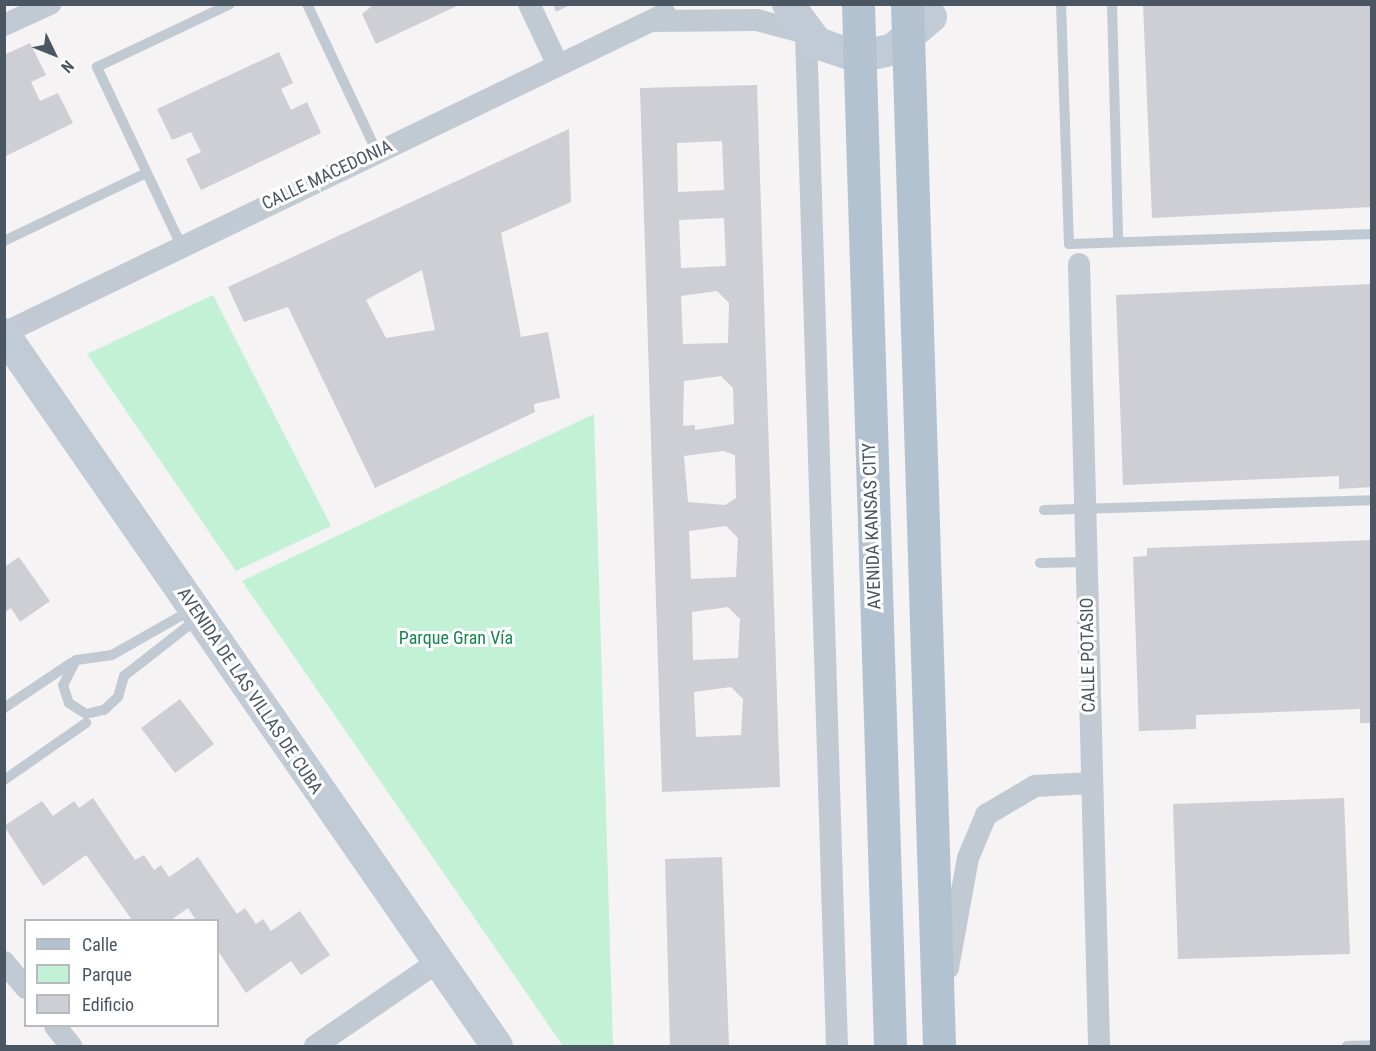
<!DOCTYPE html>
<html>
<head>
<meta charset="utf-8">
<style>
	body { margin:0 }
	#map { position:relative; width:1376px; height:1051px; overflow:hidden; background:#f5f3f3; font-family:"Roboto Condensed",sans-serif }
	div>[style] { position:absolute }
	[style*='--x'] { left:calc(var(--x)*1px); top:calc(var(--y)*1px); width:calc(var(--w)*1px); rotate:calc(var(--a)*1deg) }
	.green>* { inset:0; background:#c3f1d5 }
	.building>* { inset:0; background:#cdcfd5 }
	.lane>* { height:10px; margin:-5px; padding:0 5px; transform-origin:5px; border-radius:5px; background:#c1cad2 }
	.street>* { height:22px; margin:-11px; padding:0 11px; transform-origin:11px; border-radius:11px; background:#c1cad2 }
	.secondary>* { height:32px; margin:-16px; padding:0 16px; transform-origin:16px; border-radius:16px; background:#c1cbd6 }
	.primary>* { height:33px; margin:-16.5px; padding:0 16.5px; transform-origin:16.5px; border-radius:16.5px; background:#b3c2d1 }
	span { translate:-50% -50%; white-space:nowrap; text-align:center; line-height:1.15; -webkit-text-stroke:6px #fff; paint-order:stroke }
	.street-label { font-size:18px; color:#4a5661 }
	.park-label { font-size:18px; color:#17864f }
	.frame { position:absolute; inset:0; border:6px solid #4a5661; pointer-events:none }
	.legend { position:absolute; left:24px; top:919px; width:195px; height:108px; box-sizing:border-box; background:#fff; border:2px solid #b7bbc0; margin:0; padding:8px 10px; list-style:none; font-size:18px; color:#4a5661 }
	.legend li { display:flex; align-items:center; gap:12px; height:30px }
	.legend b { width:30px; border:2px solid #b7bbc0 }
	.north { position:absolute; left:24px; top:24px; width:60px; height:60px; -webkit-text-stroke:4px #fff; paint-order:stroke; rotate:133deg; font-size:16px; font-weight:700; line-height:24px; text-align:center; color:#4a5661 }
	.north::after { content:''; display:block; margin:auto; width:21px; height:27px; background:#4a5661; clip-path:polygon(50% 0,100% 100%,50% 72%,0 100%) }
</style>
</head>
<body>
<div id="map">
	<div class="green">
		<div style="clip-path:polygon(213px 295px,331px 526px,236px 571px,87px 354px)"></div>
		<div style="clip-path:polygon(594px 414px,613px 1046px,563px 1046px,242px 581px)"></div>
	</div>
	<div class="building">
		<div style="clip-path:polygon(553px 4px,572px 4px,556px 12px)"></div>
		<div style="clip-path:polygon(1143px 4px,1372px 4px,1372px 207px,1152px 218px)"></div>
		<div style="clip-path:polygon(373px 5px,459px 5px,376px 44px,362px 14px)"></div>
		<div style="clip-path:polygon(30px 43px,46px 75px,31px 82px,40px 101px,58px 93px,73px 123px,4px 157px,4px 55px)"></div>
		<div style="clip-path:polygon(279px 52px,293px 83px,281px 89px,291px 110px,307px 102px,321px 133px,201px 190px,186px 159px,201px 152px,191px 132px,172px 140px,157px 109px)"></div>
		<div style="clip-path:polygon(evenodd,757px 85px,780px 787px,662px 792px,640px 88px,757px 85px,722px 141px,724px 190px,678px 192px,677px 143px,722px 141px,757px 85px,724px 218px,726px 266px,681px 268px,679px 220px,724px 218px,757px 85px,717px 291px,729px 303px,728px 343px,683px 344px,681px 296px,717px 291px,757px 85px,721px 376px,733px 388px,734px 424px,695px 430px,695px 425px,683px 426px,684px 381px,721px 376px,757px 85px,723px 451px,735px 455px,736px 498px,725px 505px,688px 502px,684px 456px,723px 451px,757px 85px,726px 526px,738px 538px,736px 577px,691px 579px,689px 531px,726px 526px,757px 85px,728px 607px,740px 619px,738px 658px,693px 660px,692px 612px,728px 607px,757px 85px,731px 687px,743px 699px,741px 735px,696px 737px,694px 692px,731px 687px)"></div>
		<div style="clip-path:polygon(evenodd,569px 129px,571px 202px,501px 233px,521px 337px,548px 332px,560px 398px,534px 404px,535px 412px,375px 488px,288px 307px,244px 322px,228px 287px,569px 129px,422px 270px,435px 330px,386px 338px,366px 300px,422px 270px)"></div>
		<div style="clip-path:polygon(1372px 284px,1372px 487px,1339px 489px,1339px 476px,1123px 485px,1116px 295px)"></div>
		<div style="clip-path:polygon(1372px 540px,1372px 723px,1360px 723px,1360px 709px,1196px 715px,1196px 729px,1139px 731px,1133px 557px,1147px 556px,1147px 548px)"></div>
		<div style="clip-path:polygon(19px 557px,50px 601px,20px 622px,11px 608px,4px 613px,4px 567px)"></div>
		<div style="clip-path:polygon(180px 699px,214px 744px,175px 773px,141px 728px)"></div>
		<div style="clip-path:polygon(93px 798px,135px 860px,144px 855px,154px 870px,161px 865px,169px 877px,198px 857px,237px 914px,245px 908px,256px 924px,263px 919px,271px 931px,300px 911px,330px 955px,301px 975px,291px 961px,246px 993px,218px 951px,218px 920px,196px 920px,188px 908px,171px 920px,132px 920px,86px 855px,43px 886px,4px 826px,42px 801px,53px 816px,74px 801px,79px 808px)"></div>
		<div style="clip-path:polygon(1344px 798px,1350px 954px,1178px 959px,1173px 804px)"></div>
		<div style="clip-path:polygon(722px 857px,729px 1046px,670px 1046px,665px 859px)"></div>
	</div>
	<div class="lane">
		<div style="--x:307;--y:4;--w:164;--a:64.7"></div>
		<div style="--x:1061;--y:4;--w:240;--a:88.1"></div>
		<div style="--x:1069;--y:244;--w:303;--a:-1.9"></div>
		<div style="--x:1112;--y:4;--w:237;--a:88.5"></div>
		<div style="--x:4;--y:241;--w:157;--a:-25.6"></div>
		<div style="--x:181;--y:245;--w:197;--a:-115.3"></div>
		<div style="--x:97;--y:67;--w:147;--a:-25.3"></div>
		<div style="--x:1044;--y:510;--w:328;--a:-1.7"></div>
		<div style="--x:1040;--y:563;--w:47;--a:-1.2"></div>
		<div style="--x:193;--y:609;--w:93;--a:150.4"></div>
		<div style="--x:112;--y:655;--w:36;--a:172"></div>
		<div style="--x:76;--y:660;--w:28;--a:117"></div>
		<div style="--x:63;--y:685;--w:19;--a:72"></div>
		<div style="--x:69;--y:703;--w:20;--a:33"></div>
		<div style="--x:86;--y:714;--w:18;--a:-13"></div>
		<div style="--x:104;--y:710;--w:19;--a:-43"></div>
		<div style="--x:118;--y:697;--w:22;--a:-74"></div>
		<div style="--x:124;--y:676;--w:93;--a:-38"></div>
		<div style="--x:4;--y:708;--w:81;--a:-33.9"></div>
		<div style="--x:4;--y:780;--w:100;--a:-34.8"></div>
		<div style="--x:1347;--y:1046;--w:25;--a:-2"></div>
	</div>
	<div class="street">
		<div style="--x:529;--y:4;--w:68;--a:64.6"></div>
		<div style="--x:652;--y:21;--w:105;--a:-0.5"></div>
		<div style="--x:757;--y:20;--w:51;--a:14.9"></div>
		<div style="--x:806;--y:33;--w:1013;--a:88.25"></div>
		<div style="--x:4;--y:25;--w:51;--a:-24.5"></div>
		<div style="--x:1079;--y:264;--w:782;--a:88.53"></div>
		<div style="--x:4;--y:333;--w:734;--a:-25.76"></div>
		<div style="--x:4;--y:962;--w:34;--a:50"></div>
		<div style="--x:948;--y:968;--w:112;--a:-79.7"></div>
		<div style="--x:968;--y:858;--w:47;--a:-67.3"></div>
		<div style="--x:986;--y:815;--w:57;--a:-30.6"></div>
		<div style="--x:1035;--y:786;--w:56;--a:-3.1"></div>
		<div style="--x:55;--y:1026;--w:26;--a:51"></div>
		<div style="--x:315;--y:1046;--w:147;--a:-34.4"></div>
	</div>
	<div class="secondary">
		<div style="--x:788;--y:4;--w:49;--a:53.4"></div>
		<div style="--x:817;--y:43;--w:43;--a:18.9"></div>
		<div style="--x:858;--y:57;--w:35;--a:-12"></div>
		<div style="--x:892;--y:50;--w:51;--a:-40.2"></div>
		<div style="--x:4;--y:334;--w:866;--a:55.3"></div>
	</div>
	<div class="primary">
		<div style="--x:858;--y:4;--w:1042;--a:88.24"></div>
		<div style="--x:907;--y:4;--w:1042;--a:88.24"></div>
	</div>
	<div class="street-label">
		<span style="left:327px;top:175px;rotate:-25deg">CALLE MACEDONIA</span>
		<span style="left:872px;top:526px;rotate:-92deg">AVENIDA KANSAS CITY</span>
		<span style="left:1088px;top:655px;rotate:-91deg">CALLE POTASIO</span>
		<span style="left:250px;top:691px;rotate:56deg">AVENIDA DE LAS VILLAS DE CUBA</span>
	</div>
	<div class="park-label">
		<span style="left:456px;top:638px">Parque Gran Vía</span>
	</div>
	<div class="frame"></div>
	<ul class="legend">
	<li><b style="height:8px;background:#b3c2d1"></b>Calle</li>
	<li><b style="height:16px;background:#c3f1d5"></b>Parque</li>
	<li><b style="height:16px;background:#cdcfd5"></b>Edificio</li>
	</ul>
	<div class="north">N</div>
</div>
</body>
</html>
